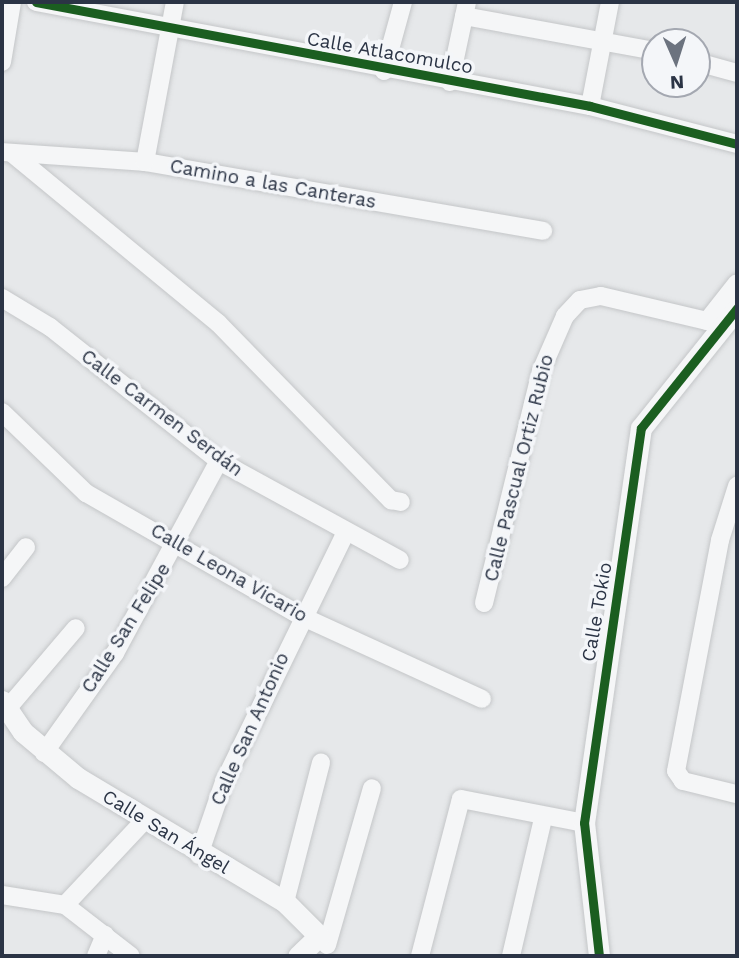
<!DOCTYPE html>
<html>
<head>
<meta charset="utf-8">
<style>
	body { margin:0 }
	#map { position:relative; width:739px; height:958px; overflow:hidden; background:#e6e8ea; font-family:"Work Sans",sans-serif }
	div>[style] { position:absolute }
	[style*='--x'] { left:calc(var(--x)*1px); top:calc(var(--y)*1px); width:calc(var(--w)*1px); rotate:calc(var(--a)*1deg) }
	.roads { filter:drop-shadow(0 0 2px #c4c6c8) drop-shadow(0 0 2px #c4c6c8) }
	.minor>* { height:18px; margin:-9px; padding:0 9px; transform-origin:9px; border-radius:9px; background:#f5f6f7 }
	.tertiary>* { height:21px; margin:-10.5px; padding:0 10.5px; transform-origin:10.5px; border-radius:10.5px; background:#f5f6f7 }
	.cycleway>* { height:9px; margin:-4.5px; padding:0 4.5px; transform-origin:4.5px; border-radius:4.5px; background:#1b5e20 }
	span { translate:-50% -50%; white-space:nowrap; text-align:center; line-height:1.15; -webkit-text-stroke:7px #f4f6f9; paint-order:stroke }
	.street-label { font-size:19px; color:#2b3445 }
	.frame { position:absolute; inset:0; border:4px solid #2b3445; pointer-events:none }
	.north { position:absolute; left:641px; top:28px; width:70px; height:70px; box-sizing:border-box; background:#f4f6f9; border:2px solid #a4a8b1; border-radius:50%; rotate:177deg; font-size:19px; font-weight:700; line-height:28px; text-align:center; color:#2b3445 }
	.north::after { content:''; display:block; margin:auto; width:24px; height:32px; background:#6c737f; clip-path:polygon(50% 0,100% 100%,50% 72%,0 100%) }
</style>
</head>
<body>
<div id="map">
	<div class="roads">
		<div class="minor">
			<div style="--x:36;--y:2;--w:564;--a:10.63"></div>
			<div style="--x:590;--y:106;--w:152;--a:14.5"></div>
			<div style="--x:464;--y:16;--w:194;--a:10.4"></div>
			<div style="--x:2;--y:62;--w:61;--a:-80.5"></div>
			<div style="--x:697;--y:62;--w:41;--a:15.4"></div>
			<div style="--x:384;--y:71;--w:72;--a:-74.6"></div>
			<div style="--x:450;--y:82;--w:82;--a:-78"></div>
			<div style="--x:590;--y:106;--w:106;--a:-79.1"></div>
			<div style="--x:2;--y:152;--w:143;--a:4"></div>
			<div style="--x:145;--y:162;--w:404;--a:9.8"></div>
			<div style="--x:13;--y:154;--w:266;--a:39.5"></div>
			<div style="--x:218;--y:323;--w:248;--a:45.7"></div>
			<div style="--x:391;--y:500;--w:10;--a:11"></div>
			<div style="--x:145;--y:162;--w:163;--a:-79.4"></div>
			<div style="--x:2;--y:298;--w:56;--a:31.1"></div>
			<div style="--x:50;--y:327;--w:216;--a:38.4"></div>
			<div style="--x:219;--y:461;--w:206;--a:28.7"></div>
			<div style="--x:2;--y:412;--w:117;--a:44"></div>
			<div style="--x:86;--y:493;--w:248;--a:29.8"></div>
			<div style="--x:301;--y:616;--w:199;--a:24.6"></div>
			<div style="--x:2;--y:578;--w:39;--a:-52"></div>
			<div style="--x:484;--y:603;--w:239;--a:-76.2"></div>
			<div style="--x:541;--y:371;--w:60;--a:-66.4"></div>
			<div style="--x:565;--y:316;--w:22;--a:-47"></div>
			<div style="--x:580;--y:300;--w:21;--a:-11"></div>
			<div style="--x:601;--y:296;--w:109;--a:13.3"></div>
			<div style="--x:707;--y:321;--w:48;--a:-51.7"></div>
			<div style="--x:7;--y:709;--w:106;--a:-49.6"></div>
			<div style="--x:44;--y:753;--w:123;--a:-54.6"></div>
			<div style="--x:115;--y:653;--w:218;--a:-61.6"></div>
			<div style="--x:736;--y:794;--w:55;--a:-166.2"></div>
			<div style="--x:683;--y:781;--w:12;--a:-125"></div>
			<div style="--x:676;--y:771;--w:235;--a:-79.2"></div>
			<div style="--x:720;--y:540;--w:57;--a:-72.5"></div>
			<div style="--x:199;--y:855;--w:77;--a:-71.1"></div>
			<div style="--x:224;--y:782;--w:278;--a:-64"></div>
			<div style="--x:2;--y:895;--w:64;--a:9"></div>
			<div style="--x:65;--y:905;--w:83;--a:37.7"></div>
			<div style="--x:285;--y:902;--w:144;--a:-75.5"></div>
			<div style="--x:65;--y:905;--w:115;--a:-46.8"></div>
			<div style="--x:327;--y:945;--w:163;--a:-74"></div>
			<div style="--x:96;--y:956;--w:23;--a:-67"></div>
			<div style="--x:420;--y:956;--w:162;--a:-75.4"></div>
			<div style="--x:461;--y:799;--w:125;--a:11"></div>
			<div style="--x:511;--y:956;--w:141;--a:-76.9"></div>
		</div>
		<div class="tertiary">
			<div style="--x:2;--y:701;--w:37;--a:56"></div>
			<div style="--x:23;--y:732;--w:72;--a:39.9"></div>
			<div style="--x:78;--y:778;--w:241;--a:30.9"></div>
			<div style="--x:285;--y:902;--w:48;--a:45"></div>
			<div style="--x:319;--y:936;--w:29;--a:136"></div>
			<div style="--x:599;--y:956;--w:134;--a:-96.4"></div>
			<div style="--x:584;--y:823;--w:399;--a:-81.8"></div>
			<div style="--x:641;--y:428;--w:154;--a:-51.3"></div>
		</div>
	</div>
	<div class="cycleway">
		<div style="--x:36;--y:2;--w:564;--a:10.63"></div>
		<div style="--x:590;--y:106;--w:152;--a:14.5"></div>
		<div style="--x:599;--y:956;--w:134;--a:-96.4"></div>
		<div style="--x:584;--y:823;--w:399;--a:-81.8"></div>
		<div style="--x:641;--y:428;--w:154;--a:-51.3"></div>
	</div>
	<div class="street-label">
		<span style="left:390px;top:53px;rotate:10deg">Calle Atlacomulco</span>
		<span style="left:273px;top:184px;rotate:10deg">Camino a las Canteras</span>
		<span style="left:162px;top:413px;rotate:37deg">Calle Carmen Serdán</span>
		<span style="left:519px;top:468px;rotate:-76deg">Calle Pascual Ortiz Rubio</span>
		<span style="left:229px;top:573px;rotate:30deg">Calle Leona Vicario</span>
		<span style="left:597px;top:612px;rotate:-80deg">Calle Tokio</span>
		<span style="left:126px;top:628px;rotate:-58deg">Calle San Felipe</span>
		<span style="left:250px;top:729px;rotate:-66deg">Calle San Antonio</span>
		<span style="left:166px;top:832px;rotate:31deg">Calle San Ángel</span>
	</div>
	<div class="frame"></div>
	<div class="north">N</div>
</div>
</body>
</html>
